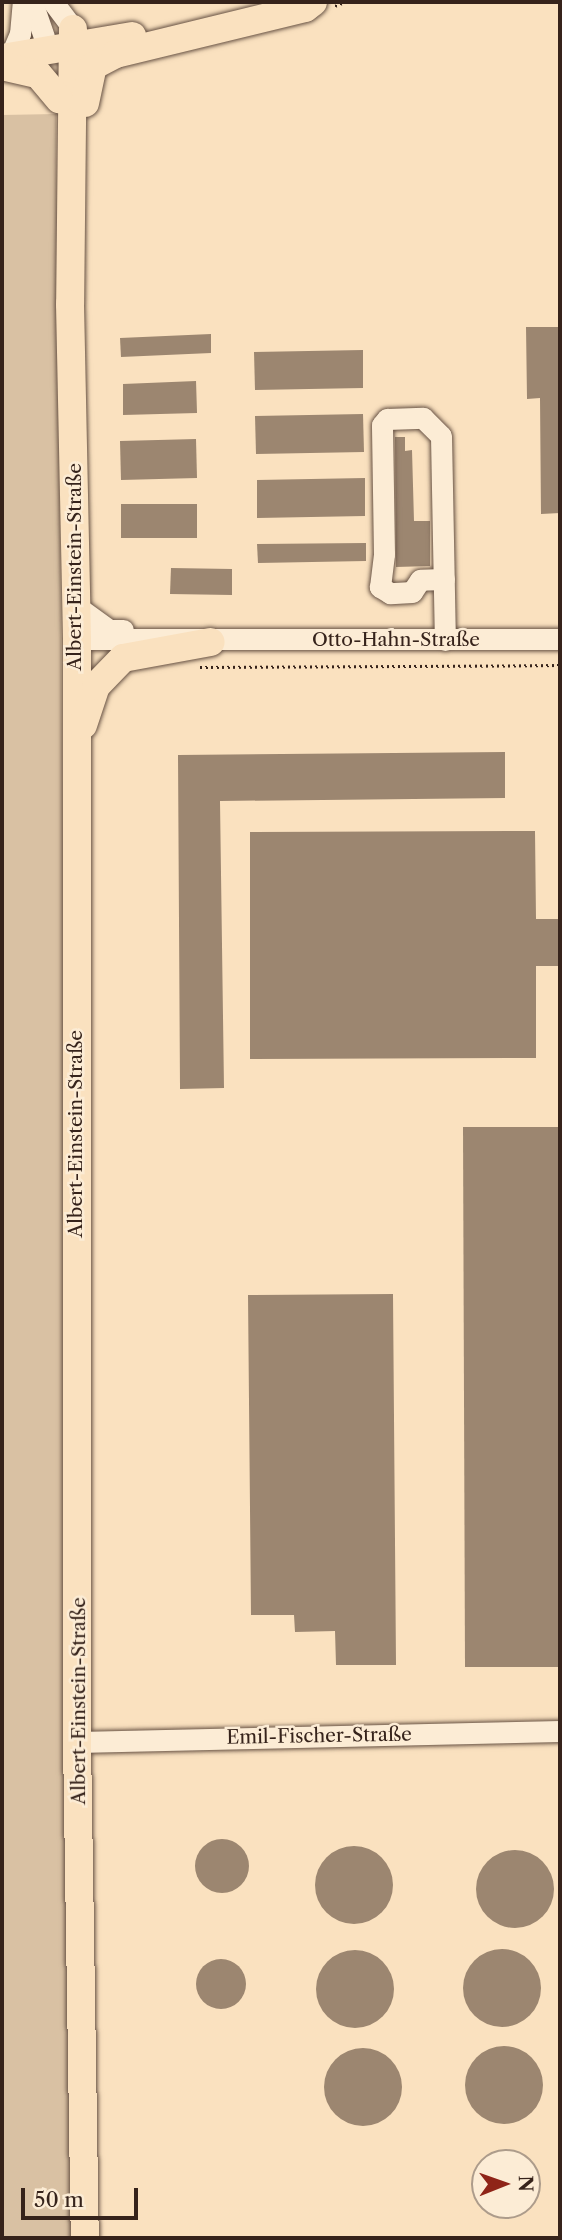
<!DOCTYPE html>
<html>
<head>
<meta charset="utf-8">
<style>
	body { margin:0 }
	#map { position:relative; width:562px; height:2240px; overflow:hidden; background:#fae1bf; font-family:"Libre Caslon Text",serif }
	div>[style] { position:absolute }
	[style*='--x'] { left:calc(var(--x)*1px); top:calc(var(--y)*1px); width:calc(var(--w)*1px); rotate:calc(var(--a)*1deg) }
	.green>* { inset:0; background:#d9c1a3 }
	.building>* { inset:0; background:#9c8670 }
	.round { border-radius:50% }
	.path>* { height:2.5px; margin-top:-1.25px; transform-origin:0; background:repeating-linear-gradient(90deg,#36231b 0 2px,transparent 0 5.5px) }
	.roads { filter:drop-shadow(0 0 2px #675244) drop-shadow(0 0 2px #675244) }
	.minor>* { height:21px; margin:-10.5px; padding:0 10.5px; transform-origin:10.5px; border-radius:10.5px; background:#fcecd5 }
	.major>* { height:28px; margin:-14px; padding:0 14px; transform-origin:14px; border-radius:14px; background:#fae1bf }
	span { translate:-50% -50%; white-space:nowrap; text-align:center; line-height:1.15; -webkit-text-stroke:5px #fcecd5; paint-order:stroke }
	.street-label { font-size:19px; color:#36231b }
	.frame { position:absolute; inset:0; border:4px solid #36231b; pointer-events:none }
	.north { position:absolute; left:471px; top:2149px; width:70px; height:70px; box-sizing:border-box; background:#fcecd5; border:2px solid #ad9c8b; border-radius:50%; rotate:89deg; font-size:19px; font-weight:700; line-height:28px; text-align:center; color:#36231b }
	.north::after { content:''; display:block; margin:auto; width:24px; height:32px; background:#8f2418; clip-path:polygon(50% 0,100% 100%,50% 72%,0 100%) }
	.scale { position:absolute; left:21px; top:2188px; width:117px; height:32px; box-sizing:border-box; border:4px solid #36231b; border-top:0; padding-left:9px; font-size:21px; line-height:24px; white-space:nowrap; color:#36231b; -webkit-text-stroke:5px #fcecd5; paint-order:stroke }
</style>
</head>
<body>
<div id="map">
	<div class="green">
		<div style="clip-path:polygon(56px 114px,76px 2238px,2px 2238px,2px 115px)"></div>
	</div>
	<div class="building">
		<div style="clip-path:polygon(526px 327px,560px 327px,560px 513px,541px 514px,540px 398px,527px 399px)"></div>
		<div style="clip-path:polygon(211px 334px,211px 353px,121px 357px,120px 338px)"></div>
		<div style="clip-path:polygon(363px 350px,363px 388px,255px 390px,254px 352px)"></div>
		<div style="clip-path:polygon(196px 381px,197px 413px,123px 415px,123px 384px)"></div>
		<div style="clip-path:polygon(363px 414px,364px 452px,256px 454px,255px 416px)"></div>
		<div style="clip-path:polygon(395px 437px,405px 437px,405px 451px,412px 450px,414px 521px,430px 521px,430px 566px,396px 567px)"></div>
		<div style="clip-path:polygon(196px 439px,197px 478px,121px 480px,120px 441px)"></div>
		<div style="clip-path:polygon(365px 478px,365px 516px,257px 518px,257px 480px)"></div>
		<div style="clip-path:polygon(121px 504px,197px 504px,197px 538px,121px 538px)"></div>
		<div style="clip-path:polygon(366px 543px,366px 561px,258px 563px,257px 544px)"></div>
		<div style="clip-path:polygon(171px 568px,232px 569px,232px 595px,170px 594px)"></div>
		<div style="clip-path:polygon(505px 752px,505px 798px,220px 801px,224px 1088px,180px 1089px,178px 755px)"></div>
		<div style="clip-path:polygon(535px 831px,536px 919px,560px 919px,560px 966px,536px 966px,536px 1058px,250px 1059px,250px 832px)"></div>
		<div style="clip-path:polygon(463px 1127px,560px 1127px,560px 1667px,465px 1667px)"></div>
		<div style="clip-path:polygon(393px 1294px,396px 1665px,336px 1665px,335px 1631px,295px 1632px,294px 1615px,251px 1615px,248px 1295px)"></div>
		<div class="round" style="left:195px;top:1839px;width:54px;height:54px"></div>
		<div class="round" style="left:315px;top:1846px;width:78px;height:78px"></div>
		<div class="round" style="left:476px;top:1850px;width:78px;height:78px"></div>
		<div class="round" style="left:463px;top:1949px;width:78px;height:78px"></div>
		<div class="round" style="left:316px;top:1950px;width:78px;height:78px"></div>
		<div class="round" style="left:196px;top:1959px;width:50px;height:50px"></div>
		<div class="round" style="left:465px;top:2046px;width:78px;height:78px"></div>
		<div class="round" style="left:324px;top:2048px;width:78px;height:78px"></div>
	</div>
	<div class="path">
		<div style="--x:335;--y:6;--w:11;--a:-22"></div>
		<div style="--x:200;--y:667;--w:360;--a:-0.3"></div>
	</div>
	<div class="roads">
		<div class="minor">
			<div style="--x:32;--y:2;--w:37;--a:71"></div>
			<div style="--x:53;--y:2;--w:34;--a:53"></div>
			<div style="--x:10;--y:57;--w:25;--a:-67"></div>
			<div style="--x:20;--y:34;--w:32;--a:-85"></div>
			<div style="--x:444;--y:579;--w:24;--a:178"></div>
			<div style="--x:420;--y:580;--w:14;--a:124"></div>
			<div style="--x:412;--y:592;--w:22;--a:177"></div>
			<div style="--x:390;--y:593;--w:12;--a:-149"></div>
			<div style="--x:380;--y:587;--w:33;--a:-83"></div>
			<div style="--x:384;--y:554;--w:129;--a:-90.9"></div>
			<div style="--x:382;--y:425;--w:8;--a:-50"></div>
			<div style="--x:387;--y:419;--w:36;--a:-2"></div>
			<div style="--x:423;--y:418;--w:25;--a:45"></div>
			<div style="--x:441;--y:436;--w:204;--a:88.9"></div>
			<div style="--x:76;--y:606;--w:41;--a:36"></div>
			<div style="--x:109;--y:630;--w:14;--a:0"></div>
			<div style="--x:77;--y:639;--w:483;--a:0"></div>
			<div style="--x:77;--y:1742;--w:483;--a:-1.3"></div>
		</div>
		<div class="major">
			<div style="--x:73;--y:29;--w:275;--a:90.6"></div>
			<div style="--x:70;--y:304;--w:335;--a:88.8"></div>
			<div style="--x:77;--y:639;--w:1103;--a:90"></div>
			<div style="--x:77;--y:1742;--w:496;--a:89.1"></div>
			<div style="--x:2;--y:58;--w:132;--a:-9.6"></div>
			<div style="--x:2;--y:66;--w:37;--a:13"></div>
			<div style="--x:38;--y:74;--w:33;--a:50"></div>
			<div style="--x:85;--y:103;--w:38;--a:-78"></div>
			<div style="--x:93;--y:66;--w:26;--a:-28"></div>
			<div style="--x:116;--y:54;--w:195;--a:-13.7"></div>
			<div style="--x:305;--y:8;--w:10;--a:-37"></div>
			<div style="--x:83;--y:725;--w:41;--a:-71.6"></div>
			<div style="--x:96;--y:686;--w:39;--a:-46"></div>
			<div style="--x:123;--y:658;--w:89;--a:-10.3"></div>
		</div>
	</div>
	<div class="street-label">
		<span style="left:75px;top:567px;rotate:-90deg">Albert-Einstein-Straße</span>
		<span style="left:396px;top:640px">Otto-Hahn-Straße</span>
		<span style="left:76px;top:1134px;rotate:-90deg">Albert-Einstein-Straße</span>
		<span style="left:79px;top:1701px;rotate:-90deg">Albert-Einstein-Straße</span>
		<span style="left:319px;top:1736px;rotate:-1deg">Emil-Fischer-Straße</span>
	</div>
	<div class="frame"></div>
	<div class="north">N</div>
	<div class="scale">50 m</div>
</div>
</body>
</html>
